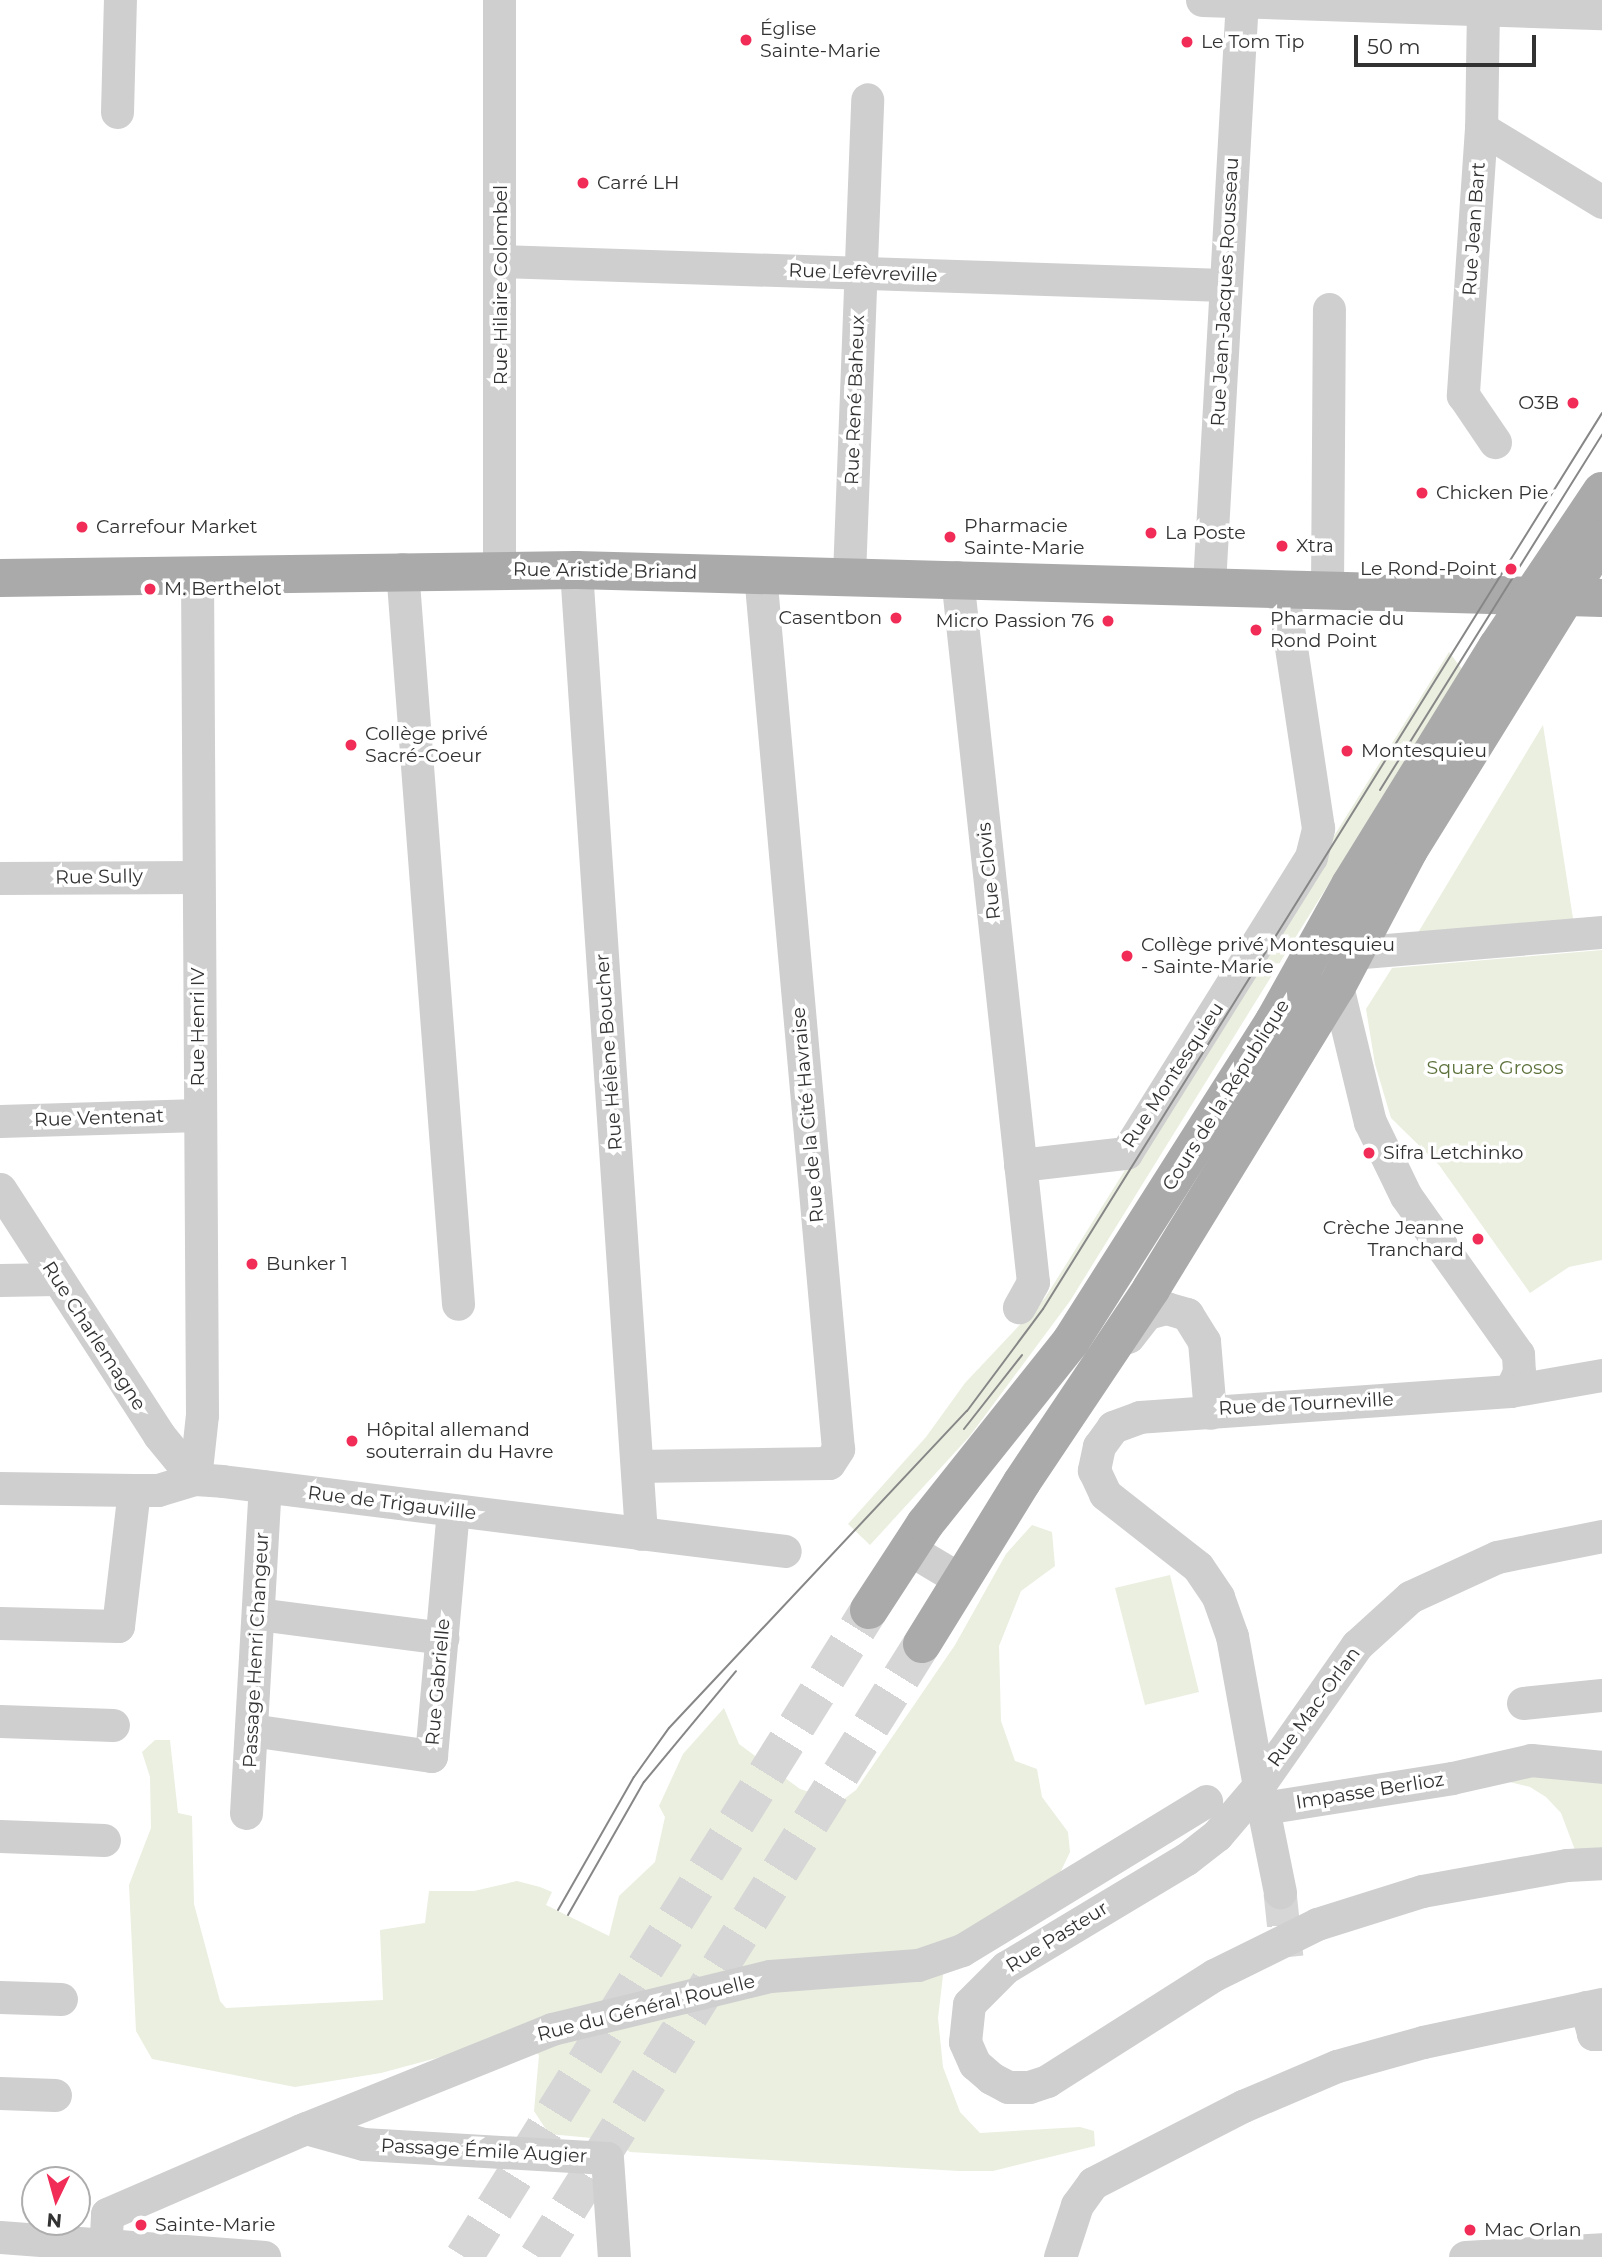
<!DOCTYPE html>
<html>
<head>
<meta charset="utf-8">
<style>
	body { margin:0 }
	#map { position:relative; width:1602px; height:2257px; overflow:hidden; background:#fff; font-family:Montserrat,sans-serif }
	div>[style] { position:absolute }
	[style*='--x'] { left:calc(var(--x)*1px); top:calc(var(--y)*1px); width:calc(var(--w)*1px); rotate:calc(var(--a)*1deg) }
	.green>* { inset:0; background:#eaefe0 }
	.minor-tunnel>* { height:33px; margin-top:-16.5px; transform-origin:0; background:repeating-linear-gradient(90deg,#d6d6d6 0 33px,transparent 0 50px) }
	.major-tunnel>* { height:38px; margin-top:-19px; transform-origin:0; background:repeating-linear-gradient(90deg,#d6d6d6 0 38px,transparent 0 57px) }
	.minor>* { height:33px; margin:-16.5px; padding:0 16.5px; transform-origin:16.5px; border-radius:16.5px; background:#cfcfcf }
	.major>* { height:38px; margin:-19px; padding:0 19px; transform-origin:19px; border-radius:19px; background:#aaa }
	.tram>* { height:2px; margin:-1px; padding:0 1px; transform-origin:1px; border-radius:1px; background:#878787 }
	.dots>* { width:19px; height:19px; translate:-50% -50%; box-sizing:border-box; border:4px solid #fff; border-radius:50% }
	span { translate:-50% -50%; white-space:nowrap; text-align:center; line-height:1.15; -webkit-text-stroke:7px #fff; paint-order:stroke }
	.poi-label { font-size:19px; color:#323232 }
	.left { translate:0 -50%; text-align:left }
	.right { translate:-100% -50%; text-align:right }
	.street-label { font-size:19px; color:#323232 }
	.park-label { font-size:19px; color:#5d723b }
	.north { position:absolute; left:21px; top:2166px; width:70px; height:70px; box-sizing:border-box; background:#fff; border:2px solid #adadad; border-radius:50%; rotate:185deg; font-size:19px; font-weight:700; line-height:28px; text-align:center; color:#323232 }
	.north::after { content:''; display:block; margin:auto; width:24px; height:32px; background:#f12c57; clip-path:polygon(50% 0,100% 100%,50% 72%,0 100%) }
	.scale { position:absolute; left:1354px; top:35px; width:182px; height:32px; box-sizing:border-box; border:4px solid #323232; border-top:0; padding-left:9px; font-size:21px; line-height:24px; white-space:nowrap; color:#323232; -webkit-text-stroke:5px #fff; paint-order:stroke }
</style>
</head>
<body>
<div id="map">
	<div class="green">
		<div style="clip-path:polygon(1449px 652px,1462px 669px,1070px 1301px,969px 1437px,870px 1545px,848px 1524px,926px 1437px,965px 1383px,1045px 1298px)"></div>
		<div style="clip-path:polygon(1543px 725px,1574px 925px,1413px 941px)"></div>
		<div style="clip-path:polygon(1602px 950px,1602px 1260px,1569px 1267px,1530px 1293px,1439px 1165px,1391px 1118px,1375px 1064px,1366px 1009px,1392px 968px)"></div>
		<div style="clip-path:polygon(1032px 1525px,1052px 1532px,1055px 1566px,1021px 1591px,999px 1646px,1001px 1721px,1015px 1761px,1037px 1769px,1042px 1797px,1068px 1832px,1070px 1852px,1060px 1873px,944px 1967px,938px 2018px,943px 2067px,960px 2112px,980px 2133px,1080px 2127px,1094px 2131px,1095px 2146px,993px 2171px,959px 2171px,630px 2152px,613px 2140px,549px 2134px,534px 2111px,539px 2055px,518px 2036px,381px 2073px,295px 2087px,152px 2059px,136px 2031px,129px 1885px,151px 1828px,150px 1777px,142px 1752px,155px 1740px,170px 1740px,178px 1813px,192px 1816px,194px 1904px,220px 2001px,226px 2008px,383px 2000px,380px 1930px,425px 1923px,429px 1891px,474px 1891px,517px 1881px,540px 1887px,552px 1892px,546px 1905px,609px 1936px,619px 1896px,655px 1862px,665px 1817px,659px 1806px,683px 1754px,724px 1708px,739px 1744px,800px 1789px,840px 1802px,856px 1790px,955px 1645px,1006px 1554px)"></div>
		<div style="clip-path:polygon(1170px 1575px,1199px 1692px,1145px 1705px,1115px 1588px)"></div>
		<div style="clip-path:polygon(1528px 1769px,1602px 1779px,1602px 1850px,1575px 1850px,1561px 1813px,1546px 1797px,1530px 1787px,1489px 1777px)"></div>
	</div>
	<div class="minor-tunnel">
		<div style="--x:1280;--y:1892;--w:65;--a:83.9"></div>
	</div>
	<div class="major-tunnel">
		<div style="--x:464;--y:2257;--w:763;--a:-57.95"></div>
		<div style="--x:538;--y:2257;--w:723;--a:-57.94"></div>
	</div>
	<div class="minor">
		<div style="--x:499;--y:0;--w:570;--a:90"></div>
		<div style="--x:1202;--y:0;--w:400;--a:1.9"></div>
		<div style="--x:1483;--y:7;--w:121;--a:90.9"></div>
		<div style="--x:1481;--y:128;--w:268;--a:93.9"></div>
		<div style="--x:1463;--y:395;--w:57;--a:55.8"></div>
		<div style="--x:117;--y:112;--w:112;--a:-88.5"></div>
		<div style="--x:1481;--y:128;--w:142;--a:31.4"></div>
		<div style="--x:502;--y:261;--w:722;--a:1.9"></div>
		<div style="--x:402;--y:569;--w:737;--a:85.64"></div>
		<div style="--x:576;--y:570;--w:966;--a:86.14"></div>
		<div style="--x:849;--y:575;--w:476;--a:-87.8"></div>
		<div style="--x:957;--y:577;--w:709;--a:83.85"></div>
		<div style="--x:1033;--y:1282;--w:29;--a:119"></div>
		<div style="--x:1209;--y:584;--w:585;--a:-86.77"></div>
		<div style="--x:1327;--y:588;--w:279;--a:-89.6"></div>
		<div style="--x:0;--y:878;--w:198;--a:-0.3"></div>
		<div style="--x:1351;--y:953;--w:252;--a:-4.8"></div>
		<div style="--x:1337;--y:986;--w:140;--a:76.4"></div>
		<div style="--x:1370;--y:1122;--w:82;--a:64.1"></div>
		<div style="--x:1406;--y:1196;--w:194;--a:54.7"></div>
		<div style="--x:1518;--y:1354;--w:18;--a:87"></div>
		<div style="--x:1519;--y:1372;--w:21;--a:115"></div>
		<div style="--x:0;--y:1121;--w:199;--a:-1.7"></div>
		<div style="--x:1020;--y:1165;--w:107;--a:-6.5"></div>
		<div style="--x:1126;--y:1153;--w:349;--a:-58"></div>
		<div style="--x:1311;--y:857;--w:30;--a:-76"></div>
		<div style="--x:1318;--y:828;--w:244;--a:-98.5"></div>
		<div style="--x:0;--y:1189;--w:293;--a:57.1"></div>
		<div style="--x:159;--y:1435;--w:57;--a:50.7"></div>
		<div style="--x:0;--y:1280;--w:57;--a:-1"></div>
		<div style="--x:1128;--y:1337;--w:31;--a:-52"></div>
		<div style="--x:1147;--y:1313;--w:20;--a:-15"></div>
		<div style="--x:1166;--y:1308;--w:22;--a:16"></div>
		<div style="--x:1187;--y:1314;--w:32;--a:58"></div>
		<div style="--x:1204;--y:1341;--w:72;--a:85.2"></div>
		<div style="--x:1602;--y:1375;--w:93;--a:170.1"></div>
		<div style="--x:1510;--y:1391;--w:371;--a:176"></div>
		<div style="--x:1140;--y:1417;--w:29;--a:160"></div>
		<div style="--x:1113;--y:1427;--w:24;--a:126"></div>
		<div style="--x:1099;--y:1446;--w:25;--a:102"></div>
		<div style="--x:1094;--y:1470;--w:26;--a:65"></div>
		<div style="--x:1105;--y:1494;--w:118;--a:38.1"></div>
		<div style="--x:1198;--y:1567;--w:36;--a:56"></div>
		<div style="--x:1218;--y:1597;--w:41;--a:70.3"></div>
		<div style="--x:1232;--y:1636;--w:175;--a:79.8"></div>
		<div style="--x:1263;--y:1808;--w:191;--a:-9"></div>
		<div style="--x:1452;--y:1778;--w:81;--a:-12.8"></div>
		<div style="--x:1531;--y:1760;--w:71;--a:5.6"></div>
		<div style="--x:637;--y:1466;--w:192;--a:-0.9"></div>
		<div style="--x:829;--y:1463;--w:17;--a:-57"></div>
		<div style="--x:838;--y:1449;--w:879;--a:-95.09"></div>
		<div style="--x:195;--y:1479;--w:64;--a:-83.8"></div>
		<div style="--x:202;--y:1415;--w:840;--a:-90.34"></div>
		<div style="--x:0;--y:1488;--w:134;--a:0.9"></div>
		<div style="--x:134;--y:1490;--w:24;--a:0"></div>
		<div style="--x:158;--y:1490;--w:39;--a:-17"></div>
		<div style="--x:195;--y:1479;--w:27;--a:4"></div>
		<div style="--x:222;--y:1481;--w:567;--a:7.09"></div>
		<div style="--x:1602;--y:1536;--w:107;--a:168.7"></div>
		<div style="--x:1497;--y:1557;--w:96;--a:155.3"></div>
		<div style="--x:1410;--y:1597;--w:72;--a:137.8"></div>
		<div style="--x:1357;--y:1645;--w:174;--a:125"></div>
		<div style="--x:1257;--y:1788;--w:62;--a:130.4"></div>
		<div style="--x:1217;--y:1835;--w:39;--a:142"></div>
		<div style="--x:1186;--y:1859;--w:210;--a:149"></div>
		<div style="--x:1006;--y:1967;--w:52;--a:135"></div>
		<div style="--x:969;--y:2004;--w:38;--a:96"></div>
		<div style="--x:965;--y:2042;--w:24;--a:66"></div>
		<div style="--x:975;--y:2064;--w:21;--a:41"></div>
		<div style="--x:991;--y:2078;--w:19;--a:28"></div>
		<div style="--x:1008;--y:2087;--w:21;--a:0"></div>
		<div style="--x:1029;--y:2087;--w:19;--a:-18"></div>
		<div style="--x:1047;--y:2081;--w:198;--a:-32.4"></div>
		<div style="--x:1214;--y:1975;--w:115;--a:-26.3"></div>
		<div style="--x:1317;--y:1924;--w:110;--a:-17.4"></div>
		<div style="--x:1422;--y:1891;--w:147;--a:-10.2"></div>
		<div style="--x:1567;--y:1865;--w:35;--a:-3"></div>
		<div style="--x:909;--y:1549;--w:61;--a:30.8"></div>
		<div style="--x:258;--y:1614;--w:186;--a:7.4"></div>
		<div style="--x:0;--y:1623;--w:118;--a:1.5"></div>
		<div style="--x:118;--y:1626;--w:137;--a:-83.3"></div>
		<div style="--x:1523;--y:1703;--w:79;--a:-5.8"></div>
		<div style="--x:0;--y:1721;--w:113;--a:2"></div>
		<div style="--x:251;--y:1730;--w:182;--a:8.2"></div>
		<div style="--x:431;--y:1756;--w:246;--a:-84.9"></div>
		<div style="--x:1263;--y:1808;--w:86;--a:78.6"></div>
		<div style="--x:246;--y:1813;--w:327;--a:-86.7"></div>
		<div style="--x:0;--y:1836;--w:104;--a:2.2"></div>
		<div style="--x:0;--y:1997;--w:61;--a:1.9"></div>
		<div style="--x:1586;--y:2007;--w:28;--a:75"></div>
		<div style="--x:1593;--y:2034;--w:9;--a:0"></div>
		<div style="--x:0;--y:2093;--w:55;--a:2.1"></div>
		<div style="--x:306;--y:2128;--w:59;--a:15.7"></div>
		<div style="--x:363;--y:2144;--w:244;--a:3.3"></div>
		<div style="--x:607;--y:2158;--w:99;--a:86"></div>
		<div style="--x:0;--y:2237;--w:265;--a:4.3"></div>
		<div style="--x:105;--y:2257;--w:43;--a:-87.3"></div>
		<div style="--x:107;--y:2214;--w:211;--a:-23.4"></div>
		<div style="--x:301;--y:2130;--w:271;--a:-21.9"></div>
		<div style="--x:552;--y:2029;--w:224;--a:-13.7"></div>
		<div style="--x:770;--y:1976;--w:148;--a:-4.3"></div>
		<div style="--x:918;--y:1965;--w:46;--a:-18.8"></div>
		<div style="--x:962;--y:1950;--w:286;--a:-31.4"></div>
		<div style="--x:1060;--y:2257;--w:55;--a:-71.9"></div>
		<div style="--x:1077;--y:2205;--w:27;--a:-54"></div>
		<div style="--x:1093;--y:2183;--w:169;--a:-27.2"></div>
		<div style="--x:1243;--y:2106;--w:102;--a:-23.1"></div>
		<div style="--x:1337;--y:2066;--w:89;--a:-15.6"></div>
		<div style="--x:1423;--y:2042;--w:183;--a:-12"></div>
		<div style="--x:1465;--y:2257;--w:137;--a:-3.3"></div>
	</div>
	<div class="major">
		<div style="--x:0;--y:578;--w:576;--a:-0.8"></div>
		<div style="--x:576;--y:570;--w:1026;--a:1.56"></div>
		<div style="--x:869;--y:1610;--w:103;--a:-56.9"></div>
		<div style="--x:925;--y:1524;--w:234;--a:-51.4"></div>
		<div style="--x:1071;--y:1341;--w:379;--a:-57.6"></div>
		<div style="--x:1274;--y:1021;--w:156;--a:-60.8"></div>
		<div style="--x:1350;--y:885;--w:280;--a:-58.3"></div>
		<div style="--x:1497;--y:647;--w:188;--a:-56.1"></div>
		<div style="--x:922;--y:1644;--w:190;--a:-58.3"></div>
		<div style="--x:1022;--y:1482;--w:232;--a:-56.2"></div>
		<div style="--x:1151;--y:1289;--w:356;--a:-58.5"></div>
		<div style="--x:1337;--y:986;--w:154;--a:-62.1"></div>
		<div style="--x:1409;--y:850;--w:366;--a:-58.2"></div>
	</div>
	<div class="tram">
		<div style="--x:1380;--y:790;--w:419;--a:-58"></div>
		<div style="--x:964;--y:1429;--w:94;--a:-51.9"></div>
		<div style="--x:558;--y:1910;--w:153;--a:-60.3"></div>
		<div style="--x:634;--y:1777;--w:60;--a:-54.5"></div>
		<div style="--x:669;--y:1728;--w:435;--a:-46.8"></div>
		<div style="--x:967;--y:1411;--w:127;--a:-53.3"></div>
		<div style="--x:1043;--y:1309;--w:1056;--a:-58.04"></div>
		<div style="--x:568;--y:1915;--w:153;--a:-60.3"></div>
		<div style="--x:644;--y:1782;--w:144;--a:-50.3"></div>
	</div>
	<div class="dots">
		<div style="left:746px;top:40px;background:#f12c57"></div>
		<div style="left:1187px;top:42px;background:#f12c57"></div>
		<div style="left:583px;top:183px;background:#f12c57"></div>
		<div style="left:1573px;top:403px;background:#f12c57"></div>
		<div style="left:1422px;top:493px;background:#f12c57"></div>
		<div style="left:82px;top:527px;background:#f12c57"></div>
		<div style="left:1151px;top:533px;background:#f12c57"></div>
		<div style="left:950px;top:537px;background:#f12c57"></div>
		<div style="left:1282px;top:546px;background:#f12c57"></div>
		<div style="left:1511px;top:569px;background:#f12c57"></div>
		<div style="left:150px;top:589px;background:#f12c57"></div>
		<div style="left:896px;top:618px;background:#f12c57"></div>
		<div style="left:1108px;top:621px;background:#f12c57"></div>
		<div style="left:1256px;top:630px;background:#f12c57"></div>
		<div style="left:351px;top:745px;background:#f12c57"></div>
		<div style="left:1347px;top:751px;background:#f12c57"></div>
		<div style="left:1127px;top:956px;background:#f12c57"></div>
		<div style="left:1369px;top:1153px;background:#f12c57"></div>
		<div style="left:1478px;top:1239px;background:#f12c57"></div>
		<div style="left:252px;top:1264px;background:#f12c57"></div>
		<div style="left:352px;top:1441px;background:#f12c57"></div>
		<div style="left:141px;top:2225px;background:#f12c57"></div>
		<div style="left:1470px;top:2230px;background:#f12c57"></div>
	</div>
	<div class="poi-label">
		<span class="left" style="left:760px;top:40px">Église<br>Sainte-Marie</span>
		<span class="left" style="left:1201px;top:42px">Le Tom Tip</span>
		<span class="left" style="left:597px;top:183px">Carré LH</span>
		<span class="right" style="left:1559px;top:403px">O3B</span>
		<span class="left" style="left:1436px;top:493px">Chicken Pie</span>
		<span class="left" style="left:964px;top:537px">Pharmacie<br>Sainte-Marie</span>
		<span class="left" style="left:96px;top:527px">Carrefour Market</span>
		<span class="left" style="left:1165px;top:533px">La Poste</span>
		<span class="left" style="left:1296px;top:546px">Xtra</span>
		<span class="right" style="left:1497px;top:569px">Le Rond-Point</span>
		<span class="left" style="left:164px;top:589px">M. Berthelot</span>
		<span class="right" style="left:882px;top:618px">Casentbon</span>
		<span class="left" style="left:1270px;top:630px">Pharmacie du<br>Rond Point</span>
		<span class="right" style="left:1094px;top:621px">Micro Passion 76</span>
		<span class="left" style="left:365px;top:745px">Collège privé<br>Sacré-Coeur</span>
		<span class="left" style="left:1361px;top:751px">Montesquieu</span>
		<span class="left" style="left:1141px;top:956px">Collège privé Montesquieu<br>- Sainte-Marie</span>
		<span class="left" style="left:1383px;top:1153px">Sifra Letchinko</span>
		<span class="right" style="left:1464px;top:1239px">Crèche Jeanne<br>Tranchard</span>
		<span class="left" style="left:266px;top:1264px">Bunker 1</span>
		<span class="left" style="left:366px;top:1441px">Hôpital allemand<br>souterrain du Havre</span>
		<span class="left" style="left:155px;top:2225px">Sainte-Marie</span>
		<span class="left" style="left:1484px;top:2230px">Mac Orlan</span>
	</div>
	<div class="street-label">
		<span style="left:1474px;top:229px;rotate:-86deg">Rue Jean Bart</span>
		<span style="left:863px;top:273px;rotate:2deg">Rue Lefèvreville</span>
		<span style="left:501px;top:285px;rotate:-90deg">Rue Hilaire Colombel</span>
		<span style="left:1225px;top:292px;rotate:-87deg">Rue Jean-Jacques Rousseau</span>
		<span style="left:855px;top:400px;rotate:-88deg">Rue René Baheux</span>
		<span style="left:605px;top:571px;rotate:1deg">Rue Aristide Briand</span>
		<span style="left:989px;top:871px;rotate:-96deg">Rue Clovis</span>
		<span style="left:99px;top:877px;rotate:-1deg">Rue Sully</span>
		<span style="left:198px;top:1027px;rotate:-90deg">Rue Henri IV</span>
		<span style="left:609px;top:1052px;rotate:-94deg">Rue Hélène Boucher</span>
		<span style="left:1173px;top:1075px;rotate:-57deg">Rue Montesquieu</span>
		<span style="left:1226px;top:1095px;rotate:-58deg">Cours de la République</span>
		<span style="left:808px;top:1115px;rotate:-95deg">Rue de la Cité Havraise</span>
		<span style="left:99px;top:1118px;rotate:-2deg">Rue Ventenat</span>
		<span style="left:94px;top:1336px;rotate:57deg">Rue Charlemagne</span>
		<span style="left:1306px;top:1404px;rotate:-3deg">Rue de Tourneville</span>
		<span style="left:392px;top:1503px;rotate:7deg">Rue de Trigauville</span>
		<span style="left:256px;top:1650px;rotate:-87deg">Passage Henri Changeur</span>
		<span style="left:438px;top:1682px;rotate:-85deg">Rue Gabrielle</span>
		<span style="left:1314px;top:1707px;rotate:-54deg">Rue Mac-Orlan</span>
		<span style="left:1370px;top:1791px;rotate:-9deg">Impasse Berlioz</span>
		<span style="left:1057px;top:1937px;rotate:-32deg">Rue Pasteur</span>
		<span style="left:646px;top:2008px;rotate:-14deg">Rue du Général Rouelle</span>
		<span style="left:484px;top:2151px;rotate:3deg">Passage Émile Augier</span>
	</div>
	<div class="park-label">
		<span style="left:1495px;top:1068px">Square Grosos</span>
	</div>
	<div class="north">N</div>
	<div class="scale">50 m</div>
</div>
</body>
</html>
